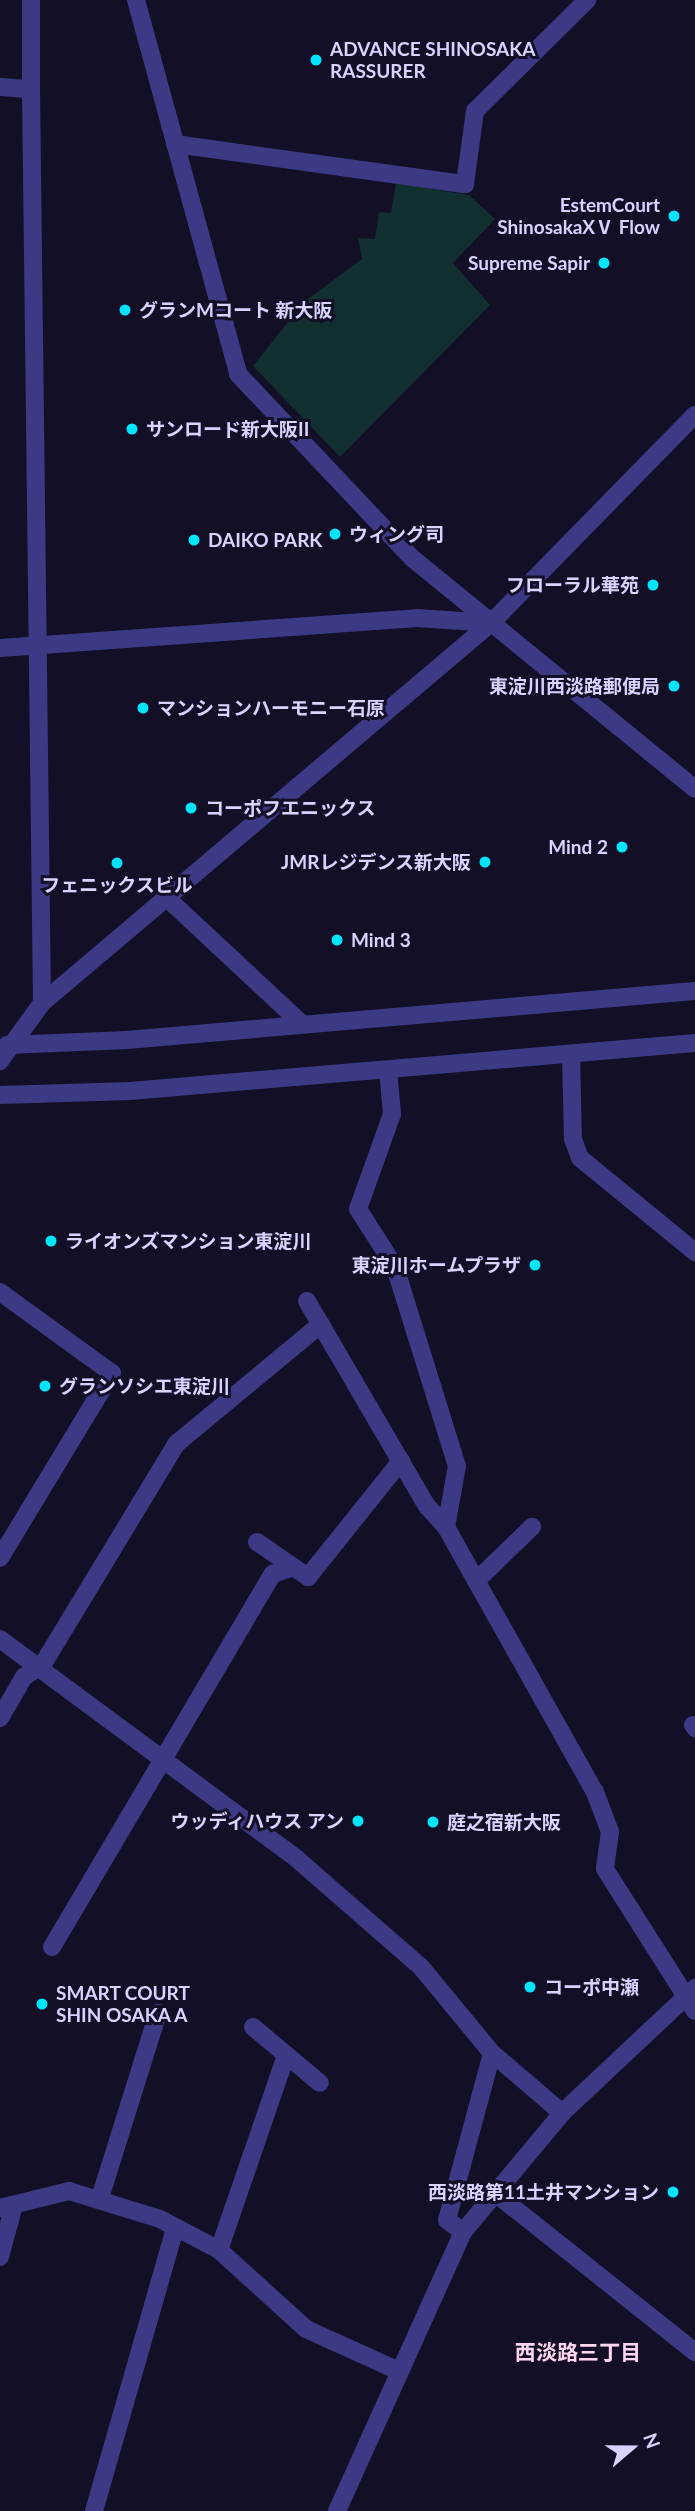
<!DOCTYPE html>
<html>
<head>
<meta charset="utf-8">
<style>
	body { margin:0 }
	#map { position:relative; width:695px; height:2511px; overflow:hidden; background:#130f26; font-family:Lato,"Noto Sans JP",sans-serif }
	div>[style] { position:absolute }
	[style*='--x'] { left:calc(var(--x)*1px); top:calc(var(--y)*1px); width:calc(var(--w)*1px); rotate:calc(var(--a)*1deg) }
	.green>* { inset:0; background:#12302f }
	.minor>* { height:18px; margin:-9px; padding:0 9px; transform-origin:9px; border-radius:9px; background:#3d3a85 }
	.dots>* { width:19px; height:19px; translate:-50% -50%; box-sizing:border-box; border:4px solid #130f26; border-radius:50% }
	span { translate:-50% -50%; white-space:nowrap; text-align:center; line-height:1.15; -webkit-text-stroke:6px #130f26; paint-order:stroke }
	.poi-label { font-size:19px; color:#d9d4ff; font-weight:700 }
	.left { translate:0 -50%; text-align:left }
	.right { translate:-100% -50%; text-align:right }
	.neighbourhood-label { font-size:21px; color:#ffd6f0; font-weight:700 }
	.north { position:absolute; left:597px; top:2413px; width:70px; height:70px; -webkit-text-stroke:5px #130f26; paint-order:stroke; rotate:70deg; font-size:19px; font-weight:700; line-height:28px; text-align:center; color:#d9d4ff }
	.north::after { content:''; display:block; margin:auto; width:24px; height:32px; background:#d9d4ff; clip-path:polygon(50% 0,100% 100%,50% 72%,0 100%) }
</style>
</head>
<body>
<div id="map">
	<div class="green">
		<div style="clip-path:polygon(396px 183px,469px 195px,495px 219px,453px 263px,490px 305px,340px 457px,253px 366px,304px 302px,362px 259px,358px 238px,375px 239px,379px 212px,391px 213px)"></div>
	</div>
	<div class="minor">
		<div style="--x:136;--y:0;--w:388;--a:74.7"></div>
		<div style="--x:238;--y:374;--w:253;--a:46.6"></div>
		<div style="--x:412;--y:558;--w:365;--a:39.2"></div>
		<div style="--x:0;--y:87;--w:31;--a:4"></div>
		<div style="--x:31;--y:89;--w:914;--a:89.31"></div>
		<div style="--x:42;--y:1003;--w:72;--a:125.9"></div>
		<div style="--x:31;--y:89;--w:89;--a:-90"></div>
		<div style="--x:175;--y:144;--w:293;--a:7.9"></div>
		<div style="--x:465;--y:184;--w:74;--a:-82.2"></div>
		<div style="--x:475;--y:111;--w:158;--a:-44.7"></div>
		<div style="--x:0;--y:648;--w:418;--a:-4.1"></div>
		<div style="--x:417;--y:618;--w:74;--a:3.9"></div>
		<div style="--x:169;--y:900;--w:182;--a:43"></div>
		<div style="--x:42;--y:1003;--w:588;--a:-40.24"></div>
		<div style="--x:491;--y:623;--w:291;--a:-45.6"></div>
		<div style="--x:7;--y:1045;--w:120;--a:-2.4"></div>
		<div style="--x:127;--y:1040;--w:570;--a:-4.93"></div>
		<div style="--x:571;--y:1054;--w:85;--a:88.7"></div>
		<div style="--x:573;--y:1139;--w:20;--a:70"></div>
		<div style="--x:580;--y:1158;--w:149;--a:39.3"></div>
		<div style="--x:388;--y:1070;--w:44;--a:84.8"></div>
		<div style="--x:392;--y:1114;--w:101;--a:109.7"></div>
		<div style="--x:358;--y:1209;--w:69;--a:57.5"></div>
		<div style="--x:395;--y:1267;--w:208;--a:72.7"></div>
		<div style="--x:457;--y:1466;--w:62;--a:100.2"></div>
		<div style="--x:0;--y:1095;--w:130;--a:-1.8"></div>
		<div style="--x:130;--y:1091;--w:567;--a:-4.86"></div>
		<div style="--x:0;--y:1292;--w:138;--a:35.9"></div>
		<div style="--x:112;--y:1373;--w:216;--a:121.2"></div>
		<div style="--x:307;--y:1301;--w:238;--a:59.7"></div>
		<div style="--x:427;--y:1506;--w:28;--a:48"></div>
		<div style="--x:446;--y:1527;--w:304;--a:60.7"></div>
		<div style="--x:595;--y:1792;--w:43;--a:69.4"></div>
		<div style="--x:610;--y:1832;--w:37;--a:98"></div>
		<div style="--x:605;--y:1869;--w:168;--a:57.6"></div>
		<div style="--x:257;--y:1542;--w:62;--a:34.5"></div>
		<div style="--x:308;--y:1577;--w:149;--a:-51.3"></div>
		<div style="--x:476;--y:1581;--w:78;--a:-44"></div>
		<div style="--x:0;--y:1639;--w:370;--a:36.5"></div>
		<div style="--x:297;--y:1859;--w:164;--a:41.1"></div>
		<div style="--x:421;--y:1967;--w:112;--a:50.5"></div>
		<div style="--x:492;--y:2053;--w:92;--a:40.6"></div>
		<div style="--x:0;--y:1718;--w:48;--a:-59.7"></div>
		<div style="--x:24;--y:1677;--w:23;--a:-34"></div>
		<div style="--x:43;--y:1664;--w:257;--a:-58.8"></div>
		<div style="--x:176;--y:1444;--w:188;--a:-39.6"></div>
		<div style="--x:693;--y:1725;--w:4;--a:56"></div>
		<div style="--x:52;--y:1947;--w:434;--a:-59.4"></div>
		<div style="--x:273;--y:1574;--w:16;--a:-18"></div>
		<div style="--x:253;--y:2027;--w:87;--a:39.9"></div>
		<div style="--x:495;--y:2193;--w:256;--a:38.5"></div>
		<div style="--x:100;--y:2198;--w:194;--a:-72.6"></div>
		<div style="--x:0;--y:2208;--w:71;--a:-13.8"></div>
		<div style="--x:69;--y:2191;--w:95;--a:17.1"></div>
		<div style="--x:160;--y:2219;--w:67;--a:27.7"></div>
		<div style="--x:219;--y:2250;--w:118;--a:42.2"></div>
		<div style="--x:306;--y:2329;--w:102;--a:24.3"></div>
		<div style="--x:463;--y:2232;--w:20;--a:-143"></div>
		<div style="--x:447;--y:2220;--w:173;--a:-74.9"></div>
		<div style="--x:219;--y:2250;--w:206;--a:-71"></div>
		<div style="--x:0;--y:2257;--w:54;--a:-74.9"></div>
		<div style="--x:94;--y:2511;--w:290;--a:-74"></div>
		<div style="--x:337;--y:2511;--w:306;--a:-65.7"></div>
		<div style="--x:463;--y:2232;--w:155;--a:-50.2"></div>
		<div style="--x:562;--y:2113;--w:183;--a:-43.2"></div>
	</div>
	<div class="dots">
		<div style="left:316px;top:60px;background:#00e5ff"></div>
		<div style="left:674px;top:216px;background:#00e5ff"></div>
		<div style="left:604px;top:263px;background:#00e5ff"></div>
		<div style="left:125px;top:310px;background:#00e5ff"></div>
		<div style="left:132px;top:429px;background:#00e5ff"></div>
		<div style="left:335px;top:534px;background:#00e5ff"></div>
		<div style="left:194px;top:540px;background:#00e5ff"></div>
		<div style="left:653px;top:585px;background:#00e5ff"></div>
		<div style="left:674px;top:686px;background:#00e5ff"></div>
		<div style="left:143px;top:708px;background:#00e5ff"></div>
		<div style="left:191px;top:808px;background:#00e5ff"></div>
		<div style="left:622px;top:847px;background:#00e5ff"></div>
		<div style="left:485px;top:862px;background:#00e5ff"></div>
		<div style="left:117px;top:863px;background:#00e5ff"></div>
		<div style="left:337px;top:940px;background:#00e5ff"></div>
		<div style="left:51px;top:1241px;background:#00e5ff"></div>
		<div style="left:535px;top:1265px;background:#00e5ff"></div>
		<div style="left:45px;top:1386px;background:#00e5ff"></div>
		<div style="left:358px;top:1821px;background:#00e5ff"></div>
		<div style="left:433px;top:1822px;background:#00e5ff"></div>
		<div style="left:530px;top:1987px;background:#00e5ff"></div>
		<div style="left:42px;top:2004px;background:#00e5ff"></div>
		<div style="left:673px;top:2192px;background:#00e5ff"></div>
	</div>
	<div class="poi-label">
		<span class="left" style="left:330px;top:60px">ADVANCE SHINOSAKA<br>RASSURER</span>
		<span class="right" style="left:660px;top:216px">EstemCourt<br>ShinosakaXⅤ Flow</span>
		<span class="right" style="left:590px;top:263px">Supreme Sapir</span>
		<span class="left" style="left:139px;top:310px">グランMコート 新大阪</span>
		<span class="left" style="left:146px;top:429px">サンロード新大阪II</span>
		<span class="left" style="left:349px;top:534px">ウィング司</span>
		<span class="left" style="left:208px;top:540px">DAIKO PARK</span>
		<span class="right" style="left:639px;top:585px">フローラル華苑</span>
		<span class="right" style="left:660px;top:686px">東淀川西淡路郵便局</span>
		<span class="left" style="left:157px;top:708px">マンションハーモニー石原</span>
		<span class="left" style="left:205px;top:808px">コーポフエニックス</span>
		<span class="right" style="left:608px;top:847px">Mind 2</span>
		<span class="right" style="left:471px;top:862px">JMRレジデンス新大阪</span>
		<span style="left:117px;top:885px">フェニックスビル</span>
		<span class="left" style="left:351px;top:940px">Mind 3</span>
		<span class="left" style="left:65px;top:1241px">ライオンズマンション東淀川</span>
		<span class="right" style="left:521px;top:1265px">東淀川ホームプラザ</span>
		<span class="left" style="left:59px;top:1386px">グランソシエ東淀川</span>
		<span class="right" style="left:344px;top:1821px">ウッディハウス アン</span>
		<span class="left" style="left:447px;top:1822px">庭之宿新大阪</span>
		<span class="left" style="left:544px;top:1987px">コーポ中瀬</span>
		<span class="left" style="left:56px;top:2004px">SMART COURT<br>SHIN OSAKA A</span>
		<span class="right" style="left:659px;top:2192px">西淡路第11土井マンション</span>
	</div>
	<div class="neighbourhood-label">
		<span style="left:578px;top:2352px">西淡路三丁目</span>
	</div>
	<div class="north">N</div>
</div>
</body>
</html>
